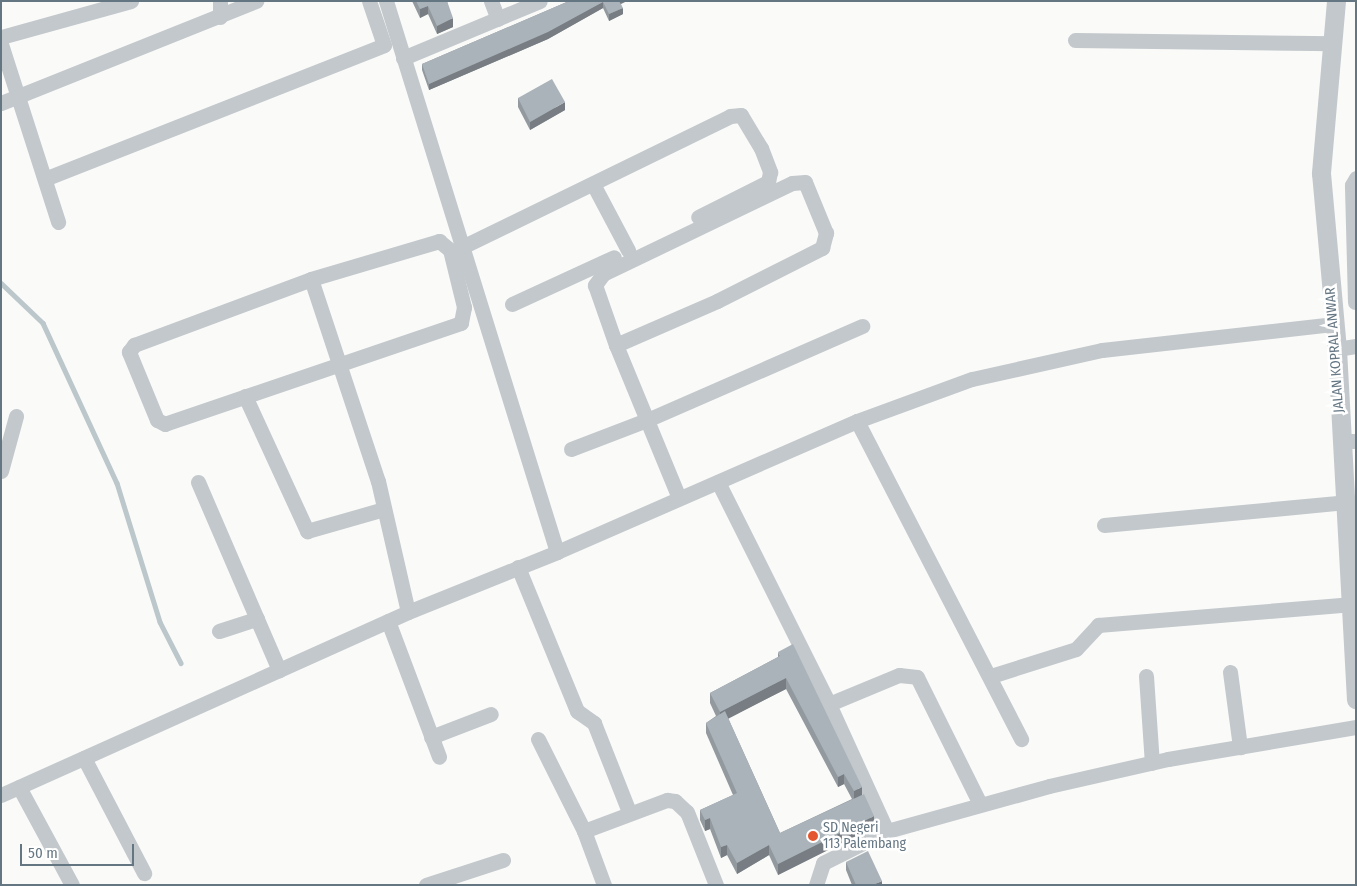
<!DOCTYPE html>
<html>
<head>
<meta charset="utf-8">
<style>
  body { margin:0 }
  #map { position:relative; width:1357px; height:886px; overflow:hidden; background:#fafaf8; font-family:"Fira Sans Condensed",sans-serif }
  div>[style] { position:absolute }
  .stream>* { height:4.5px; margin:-2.25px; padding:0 2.25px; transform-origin:2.25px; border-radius:2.25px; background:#bbc7cb }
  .minor>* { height:15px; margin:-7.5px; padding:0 7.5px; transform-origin:7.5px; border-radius:7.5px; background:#c3c8cc }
  .tertiary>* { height:19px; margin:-9.5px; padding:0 9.5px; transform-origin:9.5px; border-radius:9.5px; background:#c3c8cc }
  .wall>* { inset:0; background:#929a9f }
  .shaded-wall>* { inset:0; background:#777d82 }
  .building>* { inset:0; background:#aab3b9 }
  .dots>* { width:14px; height:14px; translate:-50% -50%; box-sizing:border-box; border:2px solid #fff; border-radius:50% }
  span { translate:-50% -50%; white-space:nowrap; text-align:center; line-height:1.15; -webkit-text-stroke:5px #fff; paint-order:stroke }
  .street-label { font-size:14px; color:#657683 }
  .poi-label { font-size:14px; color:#657683 }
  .left { translate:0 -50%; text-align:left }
  .frame { position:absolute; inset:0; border:2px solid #657683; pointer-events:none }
  .scale { position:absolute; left:20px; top:844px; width:114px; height:22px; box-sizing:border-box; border:2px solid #657683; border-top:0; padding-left:6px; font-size:15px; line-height:18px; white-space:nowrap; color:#657683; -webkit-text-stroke:4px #fff; paint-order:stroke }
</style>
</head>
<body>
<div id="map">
  <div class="stream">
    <i style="left:1px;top:283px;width:58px;rotate:43.6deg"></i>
    <i style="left:43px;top:323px;width:176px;rotate:65.2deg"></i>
    <i style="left:117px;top:483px;width:145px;rotate:72.8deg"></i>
    <i style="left:160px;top:622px;width:46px;rotate:62.9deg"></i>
  </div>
  <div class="minor">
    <i style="left:386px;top:1px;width:577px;rotate:72.76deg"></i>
    <i style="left:491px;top:1px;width:19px;rotate:69deg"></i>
    <i style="left:220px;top:17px;width:16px;rotate:-90deg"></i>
    <i style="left:1px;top:37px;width:135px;rotate:-15.5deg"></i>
    <i style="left:1075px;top:40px;width:258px;rotate:0.7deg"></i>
    <i style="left:1px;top:44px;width:187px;rotate:72.2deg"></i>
    <i style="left:403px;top:58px;width:148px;rotate:-22.6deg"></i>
    <i style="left:1px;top:103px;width:275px;rotate:-21.8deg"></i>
    <i style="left:47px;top:178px;width:362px;rotate:-21.5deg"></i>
    <i style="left:384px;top:45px;width:46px;rotate:-108.8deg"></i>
    <i style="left:593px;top:184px;width:75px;rotate:62.1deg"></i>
    <i style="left:439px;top:241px;width:14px;rotate:39deg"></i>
    <i style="left:450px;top:250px;width:59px;rotate:76.2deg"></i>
    <i style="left:464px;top:307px;width:16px;rotate:101deg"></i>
    <i style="left:461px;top:323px;width:313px;rotate:161.2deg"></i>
    <i style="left:165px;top:424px;width:9px;rotate:-153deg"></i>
    <i style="left:157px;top:420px;width:74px;rotate:-112.4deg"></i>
    <i style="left:129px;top:352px;width:9px;rotate:-54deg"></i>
    <i style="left:134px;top:345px;width:189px;rotate:-20.4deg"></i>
    <i style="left:311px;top:279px;width:134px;rotate:-16.5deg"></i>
    <i style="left:464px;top:246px;width:296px;rotate:-26deg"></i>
    <i style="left:730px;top:116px;width:11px;rotate:-5deg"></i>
    <i style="left:741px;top:115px;width:39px;rotate:59deg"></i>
    <i style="left:761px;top:148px;width:26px;rotate:69deg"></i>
    <i style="left:770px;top:172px;width:10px;rotate:101deg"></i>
    <i style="left:768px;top:182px;width:78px;rotate:153.4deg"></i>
    <i style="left:311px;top:279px;width:213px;rotate:71.7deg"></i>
    <i style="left:378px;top:481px;width:134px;rotate:77.1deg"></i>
    <i style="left:1355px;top:302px;width:117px;rotate:-91.5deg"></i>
    <i style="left:1352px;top:185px;width:8px;rotate:-60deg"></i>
    <i style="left:512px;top:304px;width:112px;rotate:-24.7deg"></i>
    <i style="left:616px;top:345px;width:110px;rotate:-23.5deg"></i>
    <i style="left:717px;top:301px;width:118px;rotate:-26.8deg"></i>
    <i style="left:822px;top:248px;width:16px;rotate:-75deg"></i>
    <i style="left:826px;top:233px;width:55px;rotate:-112.4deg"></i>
    <i style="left:805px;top:182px;width:13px;rotate:176deg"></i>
    <i style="left:792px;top:183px;width:210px;rotate:154.3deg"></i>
    <i style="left:603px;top:274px;width:14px;rotate:126deg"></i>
    <i style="left:595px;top:285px;width:64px;rotate:70.7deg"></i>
    <i style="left:616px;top:345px;width:165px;rotate:67.6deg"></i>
    <i style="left:1337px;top:349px;width:19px;rotate:-9deg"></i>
    <i style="left:245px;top:396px;width:149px;rotate:65.3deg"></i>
    <i style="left:307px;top:531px;width:80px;rotate:-15.9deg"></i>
    <i style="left:857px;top:421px;width:358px;rotate:62.7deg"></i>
    <i style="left:1342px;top:441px;width:14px"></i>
    <i style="left:571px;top:449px;width:81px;rotate:-20.9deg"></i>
    <i style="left:647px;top:420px;width:235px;rotate:-23.6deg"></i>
    <i style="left:1px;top:471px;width:57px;rotate:-74.7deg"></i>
    <i style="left:198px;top:482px;width:205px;rotate:66.7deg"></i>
    <i style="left:718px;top:482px;width:248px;rotate:63.4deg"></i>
    <i style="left:829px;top:704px;width:140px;rotate:65.5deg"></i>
    <i style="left:1104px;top:525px;width:243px;rotate:-5.4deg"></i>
    <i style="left:518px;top:567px;width:156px;rotate:67.7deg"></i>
    <i style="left:577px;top:711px;width:21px;rotate:35deg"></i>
    <i style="left:594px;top:723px;width:96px;rotate:68.5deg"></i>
    <i style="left:388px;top:621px;width:145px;rotate:69.4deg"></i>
    <i style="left:219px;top:631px;width:40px;rotate:-18deg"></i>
    <i style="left:1230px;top:672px;width:76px;rotate:82.4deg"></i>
    <i style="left:991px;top:676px;width:89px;rotate:-17.6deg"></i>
    <i style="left:1076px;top:649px;width:33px;rotate:-47deg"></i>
    <i style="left:1098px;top:625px;width:259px;rotate:-4.7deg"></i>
    <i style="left:1146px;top:676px;width:87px;rotate:86.1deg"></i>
    <i style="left:829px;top:704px;width:76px;rotate:-22.5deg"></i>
    <i style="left:899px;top:675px;width:18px;rotate:6deg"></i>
    <i style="left:917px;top:677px;width:142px;rotate:63.6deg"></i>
    <i style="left:431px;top:737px;width:64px;rotate:-21deg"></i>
    <i style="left:538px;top:739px;width:103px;rotate:63.4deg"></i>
    <i style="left:84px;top:758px;width:130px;rotate:62.4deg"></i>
    <i style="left:19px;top:787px;width:111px;rotate:61.6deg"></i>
    <i style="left:1px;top:795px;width:446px;rotate:-24.2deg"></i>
    <i style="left:408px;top:612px;width:161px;rotate:-21.9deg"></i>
    <i style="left:557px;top:552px;width:327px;rotate:-23.6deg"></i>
    <i style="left:857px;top:421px;width:122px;rotate:-20.1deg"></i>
    <i style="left:972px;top:379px;width:133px;rotate:-12.6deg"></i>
    <i style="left:1102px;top:350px;width:232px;rotate:-6.4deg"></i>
    <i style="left:426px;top:885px;width:81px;rotate:-18deg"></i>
    <i style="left:604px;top:885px;width:58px;rotate:-110.3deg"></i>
    <i style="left:584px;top:831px;width:89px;rotate:-20.5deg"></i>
    <i style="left:667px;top:800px;width:8px;rotate:7deg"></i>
    <i style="left:675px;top:801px;width:16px;rotate:43deg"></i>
    <i style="left:687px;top:812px;width:79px;rotate:68.3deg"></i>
    <i style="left:816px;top:885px;width:23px;rotate:-72deg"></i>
    <i style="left:823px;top:863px;width:72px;rotate:-26.6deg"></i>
    <i style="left:887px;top:831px;width:168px;rotate:-15.5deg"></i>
    <i style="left:1049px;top:786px;width:122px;rotate:-12.8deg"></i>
    <i style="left:1168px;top:759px;width:191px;rotate:-9.7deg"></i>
  </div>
  <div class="tertiary">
    <i style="left:1336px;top:1px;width:173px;rotate:95deg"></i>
    <i style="left:1321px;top:173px;width:177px;rotate:84.8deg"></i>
    <i style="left:1337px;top:349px;width:351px;rotate:86.9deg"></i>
  </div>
  <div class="wall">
    <i style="clip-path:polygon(412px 1px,447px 1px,453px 27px,437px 34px,428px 14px,420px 18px)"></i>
    <i style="clip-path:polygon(569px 1px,627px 1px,621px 4px,623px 14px,609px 21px,603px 8px,548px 39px,429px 90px,422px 70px,422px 64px)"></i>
    <i style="clip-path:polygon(518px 98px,565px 110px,530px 130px,518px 107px)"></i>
    <i style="clip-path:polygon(evenodd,778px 652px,862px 795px,874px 827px,778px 875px,769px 855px,737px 874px,727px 855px,721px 858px,710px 829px,705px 831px,700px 820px,700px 810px,733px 795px,706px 733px,706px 723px,716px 716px,710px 703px,710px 693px,778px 657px,778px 652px,786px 689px,838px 787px,844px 784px,852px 799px,780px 833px,728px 718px,786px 689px)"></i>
    <i style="clip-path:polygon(846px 862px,882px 885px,852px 885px,846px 870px)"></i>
  </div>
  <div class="shaded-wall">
    <i style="clip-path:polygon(618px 1px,627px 1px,618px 5px)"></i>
    <i style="clip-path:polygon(603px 2px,603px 8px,548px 39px,429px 90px,429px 84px)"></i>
    <i style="clip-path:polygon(428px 6px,428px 14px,420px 18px,420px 9px)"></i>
    <i style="clip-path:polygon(623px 8px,623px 14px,609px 21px,609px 14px)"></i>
    <i style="clip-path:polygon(453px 18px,453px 27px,437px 34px,437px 26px)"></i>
    <i style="clip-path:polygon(565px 102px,565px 110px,530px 130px,530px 122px)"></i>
    <i style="clip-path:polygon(786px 678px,786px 689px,720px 723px,720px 712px)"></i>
    <i style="clip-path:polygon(844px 774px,844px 784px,838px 787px,838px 777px)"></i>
    <i style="clip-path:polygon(862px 787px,862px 798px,854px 802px,854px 791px)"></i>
    <i style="clip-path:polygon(874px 816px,874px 827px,778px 875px,778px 864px)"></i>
    <i style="clip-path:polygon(710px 818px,710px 829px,705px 831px,705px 820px)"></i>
    <i style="clip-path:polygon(727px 845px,727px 855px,721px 858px,721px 847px)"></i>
    <i style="clip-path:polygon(769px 845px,769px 855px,737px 874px,737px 863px)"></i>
    <i style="clip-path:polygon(882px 881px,882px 885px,873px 885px)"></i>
  </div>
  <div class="building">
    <i style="clip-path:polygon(416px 1px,447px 1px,453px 18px,437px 26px,428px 6px,420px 9px)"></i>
    <i style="clip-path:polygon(569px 1px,619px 1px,623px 8px,609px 14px,603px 2px,548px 32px,429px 84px,422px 64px)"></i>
    <i style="clip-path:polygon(552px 79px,565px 102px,530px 122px,518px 98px)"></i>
    <i style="clip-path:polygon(793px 644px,862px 787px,854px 791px,844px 774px,838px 777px,786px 678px,720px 712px,710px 693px,780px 656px,778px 652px)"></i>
    <i style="clip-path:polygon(725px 711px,780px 833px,864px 794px,874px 816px,778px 864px,769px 845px,737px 863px,727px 845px,721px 847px,710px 818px,705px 820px,700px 810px,737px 793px,706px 723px)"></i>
    <i style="clip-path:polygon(868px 851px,882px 881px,873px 885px,856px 885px,846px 862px)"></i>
  </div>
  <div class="dots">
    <i style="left:813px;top:836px;background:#e4572e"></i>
  </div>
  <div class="street-label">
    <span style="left:1335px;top:350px;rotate:-94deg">JALAN KOPRAL ANWAR</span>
  </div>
  <div class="poi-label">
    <span class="left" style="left:823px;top:836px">SD Negeri<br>113 Palembang</span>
  </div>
  <div class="frame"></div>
  <div class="scale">50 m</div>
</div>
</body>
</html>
